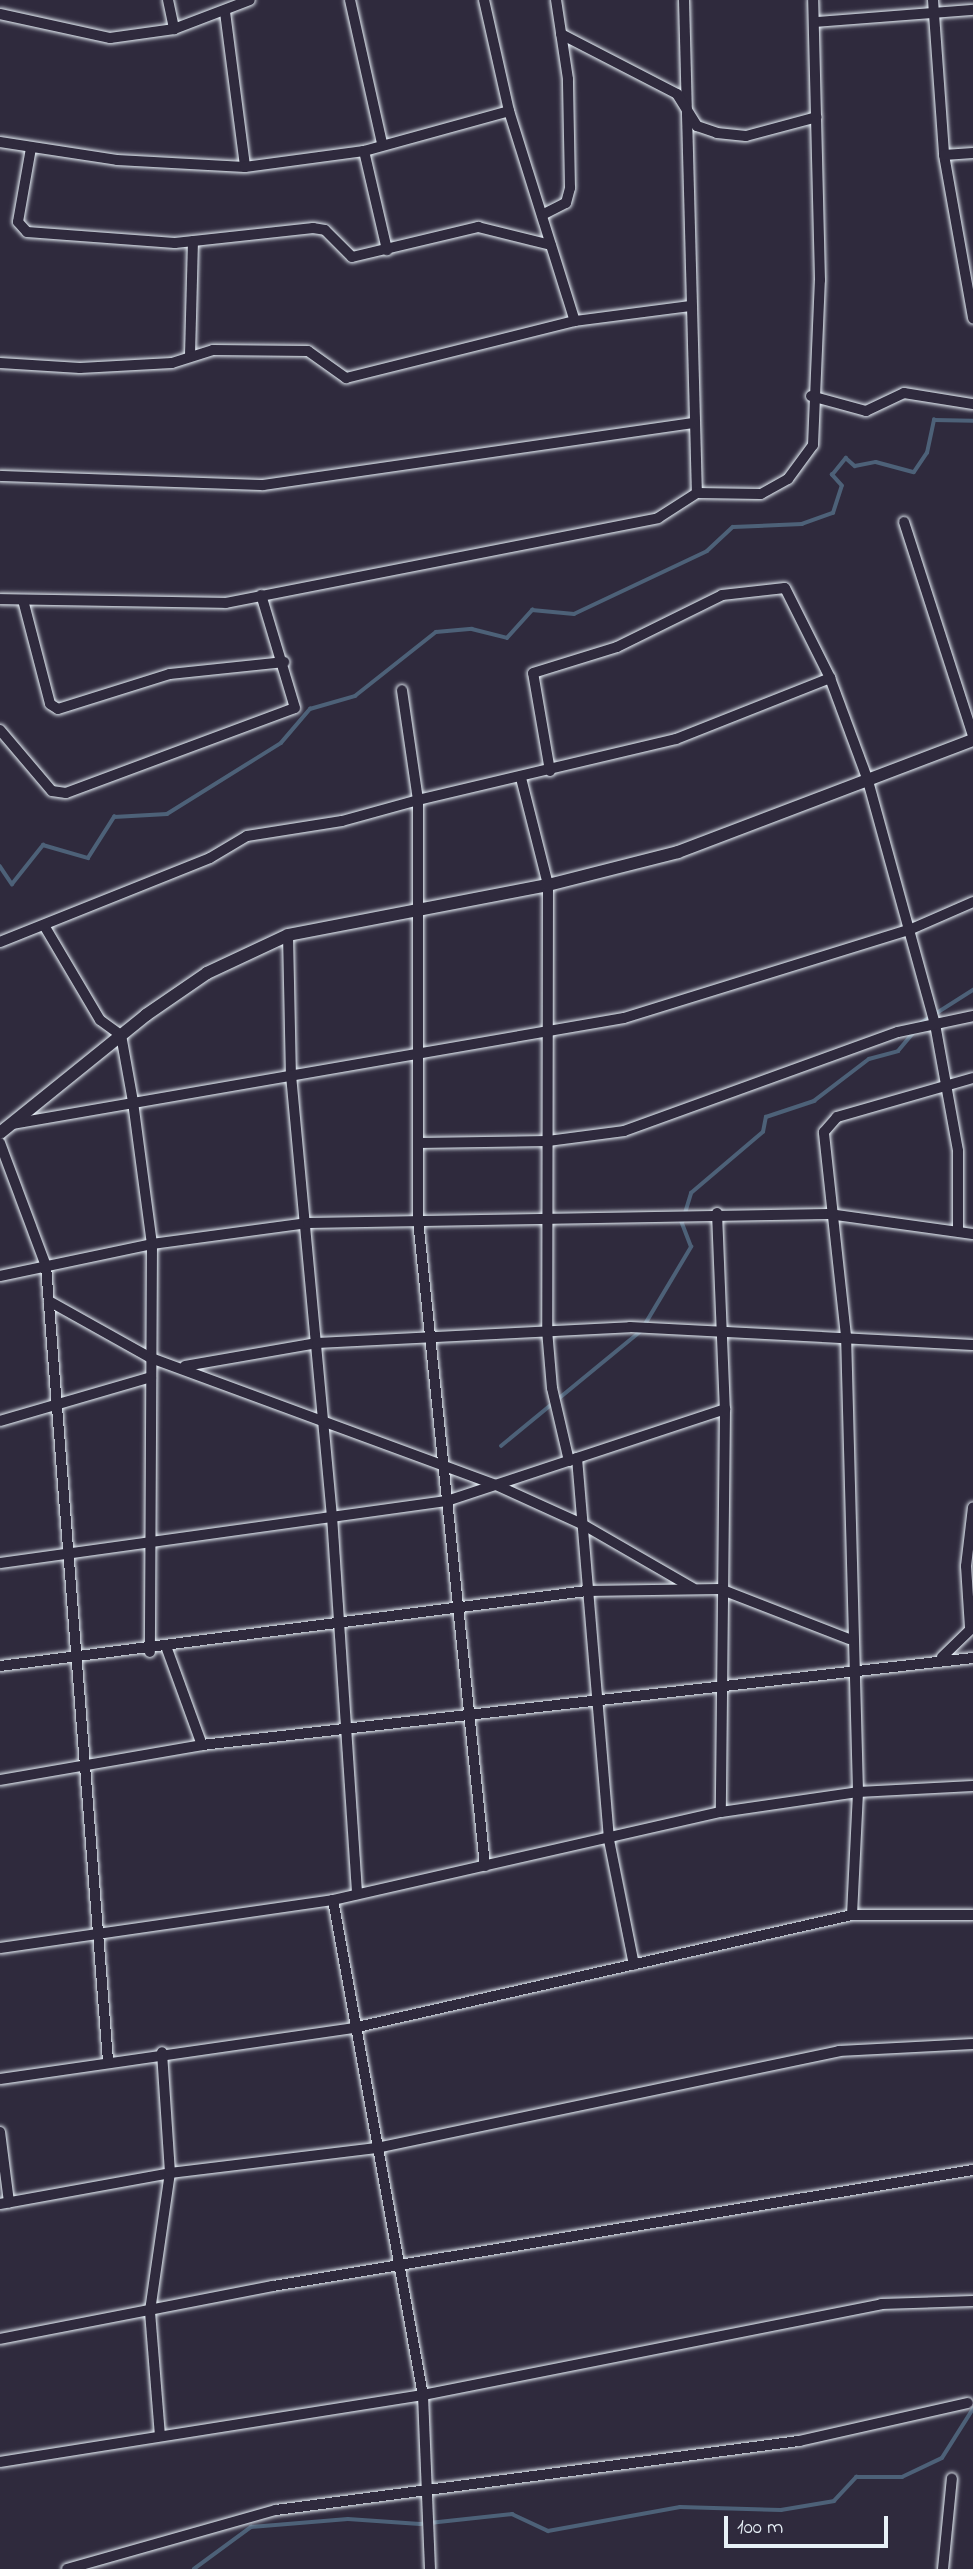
<!DOCTYPE html>
<html>
<head>
<meta charset="utf-8">
<style>
  body { margin:0 }
  #map { position:relative; width:973px; height:2569px; overflow:hidden; background:#2f2a3d; font-family:"Indie Flower",sans-serif }
  div>[style] { position:absolute }
  .stream>* { height:3.5px; margin:-1.75px; padding:0 1.75px; transform-origin:1.75px; border-radius:1.75px; background:#4d6178 }
  .roads { filter:drop-shadow(0 0 2px #e8f1f8) drop-shadow(0 0 2px #e8f1f8) }
  .minor>* { height:10px; margin:-5px; padding:0 5px; transform-origin:5px; border-radius:5px; background:#2f2a3d }
  .tertiary>* { height:12px; margin:-6px; padding:0 6px; transform-origin:6px; border-radius:6px; background:#2f2a3d }
  span { translate:-50% -50%; white-space:nowrap; text-align:center; line-height:1.15; -webkit-text-stroke:5px #2f2a3d; paint-order:stroke }
  .scale { position:absolute; left:724px; top:2516px; width:164px; height:32px; box-sizing:border-box; border:4px solid #e8f1f8; border-top:0; padding-left:9px; font-size:21px; line-height:24px; white-space:nowrap; color:#e8f1f8; -webkit-text-stroke:5px #2f2a3d; paint-order:stroke }
</style>
</head>
<body>
<div id="map">
  <div class="stream">
    <i style="left:0;top:866px;width:22px;rotate:56deg"></i>
    <i style="left:12px;top:884px;width:50px;rotate:-51.5deg"></i>
    <i style="left:43px;top:845px;width:47px;rotate:16.1deg"></i>
    <i style="left:88px;top:858px;width:49px;rotate:-57.6deg"></i>
    <i style="left:114px;top:817px;width:53px;rotate:-3.2deg"></i>
    <i style="left:167px;top:814px;width:134px;rotate:-31.9deg"></i>
    <i style="left:281px;top:743px;width:45px;rotate:-49.5deg"></i>
    <i style="left:310px;top:709px;width:47px;rotate:-16.1deg"></i>
    <i style="left:355px;top:696px;width:103px;rotate:-38.3deg"></i>
    <i style="left:436px;top:632px;width:36px;rotate:-5deg"></i>
    <i style="left:472px;top:629px;width:36px;rotate:14deg"></i>
    <i style="left:507px;top:638px;width:38px;rotate:-48deg"></i>
    <i style="left:532px;top:610px;width:42px;rotate:5.4deg"></i>
    <i style="left:574px;top:614px;width:147px;rotate:-25.3deg"></i>
    <i style="left:707px;top:551px;width:35px;rotate:-43deg"></i>
    <i style="left:733px;top:527px;width:69px;rotate:-2.5deg"></i>
    <i style="left:802px;top:524px;width:33px;rotate:-20deg"></i>
    <i style="left:833px;top:513px;width:28px;rotate:-72deg"></i>
    <i style="left:842px;top:486px;width:15px;rotate:-132deg"></i>
    <i style="left:832px;top:475px;width:22px;rotate:-51deg"></i>
    <i style="left:846px;top:458px;width:12px;rotate:42deg"></i>
    <i style="left:855px;top:466px;width:21px;rotate:-11deg"></i>
    <i style="left:876px;top:462px;width:39px;rotate:15deg"></i>
    <i style="left:914px;top:472px;width:23px;rotate:-56deg"></i>
    <i style="left:927px;top:453px;width:34px;rotate:-78deg"></i>
    <i style="left:934px;top:420px;width:39px;rotate:1deg"></i>
    <i style="left:921px;top:1023px;width:62px;rotate:-32.4deg"></i>
    <i style="left:501px;top:1446px;width:181px;rotate:-39.4deg"></i>
    <i style="left:641px;top:1331px;width:98px;rotate:-59.2deg"></i>
    <i style="left:691px;top:1247px;width:26px;rotate:-111deg"></i>
    <i style="left:682px;top:1223px;width:31px;rotate:-73deg"></i>
    <i style="left:691px;top:1193px;width:94px;rotate:-40.3deg"></i>
    <i style="left:763px;top:1132px;width:15px;rotate:-79deg"></i>
    <i style="left:766px;top:1117px;width:51px;rotate:-18.4deg"></i>
    <i style="left:814px;top:1101px;width:69px;rotate:-37.4deg"></i>
    <i style="left:869px;top:1059px;width:30px;rotate:-15deg"></i>
    <i style="left:898px;top:1051px;width:25px;rotate:-50deg"></i>
    <i style="left:194px;top:2569px;width:71px;rotate:-36.4deg"></i>
    <i style="left:251px;top:2527px;width:97px;rotate:-4.7deg"></i>
    <i style="left:348px;top:2519px;width:72px;rotate:4deg"></i>
    <i style="left:420px;top:2524px;width:93px;rotate:-6.2deg"></i>
    <i style="left:512px;top:2514px;width:40px;rotate:25deg"></i>
    <i style="left:548px;top:2531px;width:134px;rotate:-10.3deg"></i>
    <i style="left:680px;top:2507px;width:101px;rotate:1.7deg"></i>
    <i style="left:781px;top:2510px;width:54px;rotate:-9.6deg"></i>
    <i style="left:834px;top:2501px;width:33px;rotate:-47deg"></i>
    <i style="left:856px;top:2477px;width:46px"></i>
    <i style="left:902px;top:2477px;width:44px;rotate:-25.4deg"></i>
    <i style="left:942px;top:2458px;width:58px;rotate:-57.7deg"></i>
  </div>
  <div class="roads">
    <div class="minor">
      <i style="left:168px;top:0;width:30px;rotate:78deg"></i>
      <i style="left:350px;top:0;width:147px;rotate:77.4deg"></i>
      <i style="left:484px;top:0;width:114px;rotate:77.3deg"></i>
      <i style="left:509px;top:111px;width:220px;rotate:72.6deg"></i>
      <i style="left:684px;top:0;width:493px;rotate:88.5deg"></i>
      <i style="left:933px;top:0;width:155px;rotate:85.9deg"></i>
      <i style="left:944px;top:155px;width:166px;rotate:79.9deg"></i>
      <i style="left:225px;top:12px;width:156px;rotate:82.6deg"></i>
      <i style="left:0;top:14px;width:113px;rotate:12.3deg"></i>
      <i style="left:110px;top:38px;width:65px;rotate:-8deg"></i>
      <i style="left:174px;top:29px;width:81px;rotate:-20.9deg"></i>
      <i style="left:816px;top:22px;width:157px;rotate:-4.4deg"></i>
      <i style="left:561px;top:34px;width:131px;rotate:27.3deg"></i>
      <i style="left:677px;top:94px;width:38px;rotate:58deg"></i>
      <i style="left:697px;top:126px;width:21px;rotate:19deg"></i>
      <i style="left:717px;top:133px;width:29px;rotate:6deg"></i>
      <i style="left:746px;top:136px;width:73px;rotate:-15deg"></i>
      <i style="left:0;top:142px;width:118px;rotate:8.7deg"></i>
      <i style="left:117px;top:160px;width:128px;rotate:3.1deg"></i>
      <i style="left:245px;top:167px;width:120px;rotate:-7.7deg"></i>
      <i style="left:364px;top:151px;width:150px;rotate:-15.4deg"></i>
      <i style="left:31px;top:148px;width:75px;rotate:100deg"></i>
      <i style="left:18px;top:222px;width:13px;rotate:48deg"></i>
      <i style="left:27px;top:232px;width:148px;rotate:4.3deg"></i>
      <i style="left:175px;top:243px;width:139px;rotate:-6.2deg"></i>
      <i style="left:313px;top:228px;width:12px;rotate:9deg"></i>
      <i style="left:325px;top:230px;width:38px;rotate:45deg"></i>
      <i style="left:352px;top:257px;width:130px;rotate:-13.4deg"></i>
      <i style="left:478px;top:227px;width:75px;rotate:13.9deg"></i>
      <i style="left:364px;top:151px;width:102px;rotate:76.9deg"></i>
      <i style="left:944px;top:155px;width:29px;rotate:-4deg"></i>
      <i style="left:542px;top:215px;width:27px;rotate:-27deg"></i>
      <i style="left:566px;top:203px;width:16px;rotate:-75deg"></i>
      <i style="left:570px;top:188px;width:109px;rotate:-91.1deg"></i>
      <i style="left:568px;top:79px;width:80px;rotate:-98.6deg"></i>
      <i style="left:190px;top:355px;width:114px;rotate:-88.5deg"></i>
      <i style="left:0;top:363px;width:80px;rotate:3.6deg"></i>
      <i style="left:80px;top:368px;width:92px;rotate:-3.1deg"></i>
      <i style="left:172px;top:363px;width:43px;rotate:-17.6deg"></i>
      <i style="left:213px;top:350px;width:95px;rotate:0.6deg"></i>
      <i style="left:308px;top:351px;width:47px;rotate:35.4deg"></i>
      <i style="left:346px;top:378px;width:236px;rotate:-14deg"></i>
      <i style="left:575px;top:321px;width:117px;rotate:-7.4deg"></i>
      <i style="left:811px;top:396px;width:57px;rotate:15.3deg"></i>
      <i style="left:866px;top:411px;width:42px;rotate:-25.3deg"></i>
      <i style="left:904px;top:393px;width:70px;rotate:9.1deg"></i>
      <i style="left:0;top:476px;width:263px;rotate:2deg"></i>
      <i style="left:263px;top:485px;width:433px;rotate:-8.2deg"></i>
      <i style="left:904px;top:522px;width:225px;rotate:72.1deg"></i>
      <i style="left:0;top:599px;width:226px;rotate:1deg"></i>
      <i style="left:226px;top:603px;width:440px;rotate:-11.1deg"></i>
      <i style="left:658px;top:518px;width:46px;rotate:-32.7deg"></i>
      <i style="left:697px;top:493px;width:64px;rotate:0.9deg"></i>
      <i style="left:761px;top:494px;width:31px;rotate:-29deg"></i>
      <i style="left:788px;top:479px;width:42px;rotate:-53.7deg"></i>
      <i style="left:813px;top:445px;width:165px;rotate:-87.6deg"></i>
      <i style="left:820px;top:280px;width:280px;rotate:-91.4deg"></i>
      <i style="left:23px;top:600px;width:107px;rotate:75.4deg"></i>
      <i style="left:50px;top:704px;width:9px;rotate:32deg"></i>
      <i style="left:58px;top:709px;width:117px;rotate:-17.4deg"></i>
      <i style="left:170px;top:674px;width:115px;rotate:-6deg"></i>
      <i style="left:0;top:730px;width:80px;rotate:49.6deg"></i>
      <i style="left:52px;top:791px;width:14px;rotate:8deg"></i>
      <i style="left:66px;top:793px;width:244px;rotate:-20.4deg"></i>
      <i style="left:295px;top:708px;width:118px;rotate:-106.7deg"></i>
      <i style="left:550px;top:771px;width:99px;rotate:-99.8deg"></i>
      <i style="left:533px;top:673px;width:88px;rotate:-17.2deg"></i>
      <i style="left:617px;top:647px;width:117px;rotate:-26.3deg"></i>
      <i style="left:722px;top:595px;width:63px;rotate:-6.3deg"></i>
      <i style="left:785px;top:588px;width:101px;rotate:63.4deg"></i>
      <i style="left:830px;top:678px;width:110px;rotate:69.7deg"></i>
      <i style="left:868px;top:781px;width:252px;rotate:74.6deg"></i>
      <i style="left:935px;top:1024px;width:129px;rotate:79.7deg"></i>
      <i style="left:958px;top:1151px;width:80px;rotate:90deg"></i>
      <i style="left:521px;top:778px;width:110px;rotate:75.8deg"></i>
      <i style="left:548px;top:885px;width:445px;rotate:90.1deg"></i>
      <i style="left:547px;top:1330px;width:58px;rotate:85.1deg"></i>
      <i style="left:552px;top:1388px;width:75px;rotate:76.9deg"></i>
      <i style="left:45px;top:927px;width:108px;rotate:59.4deg"></i>
      <i style="left:100px;top:1020px;width:26px;rotate:36deg"></i>
      <i style="left:121px;top:1035px;width:68px;rotate:79.8deg"></i>
      <i style="left:133px;top:1102px;width:143px;rotate:82.4deg"></i>
      <i style="left:152px;top:1244px;width:408px;rotate:90.3deg"></i>
      <i style="left:288px;top:935px;width:140px;rotate:88.8deg"></i>
      <i style="left:291px;top:1075px;width:443px;rotate:84.7deg"></i>
      <i style="left:332px;top:1516px;width:379px;rotate:86.2deg"></i>
      <i style="left:0;top:942px;width:226px;rotate:-21.8deg"></i>
      <i style="left:210px;top:858px;width:43px;rotate:-30.7deg"></i>
      <i style="left:247px;top:836px;width:96px;rotate:-9deg"></i>
      <i style="left:342px;top:821px;width:79px;rotate:-15.4deg"></i>
      <i style="left:418px;top:800px;width:111px;rotate:-98.3deg"></i>
      <i style="left:12px;top:1124px;width:621px;rotate:-9.83deg"></i>
      <i style="left:624px;top:1018px;width:298px;rotate:-17.2deg"></i>
      <i style="left:909px;top:930px;width:70px;rotate:-23.6deg"></i>
      <i style="left:0;top:1143px;width:131px;rotate:69.5deg"></i>
      <i style="left:46px;top:1266px;width:797px;rotate:85.54deg"></i>
      <i style="left:418px;top:1143px;width:130px;rotate:-0.9deg"></i>
      <i style="left:548px;top:1141px;width:77px;rotate:-7.5deg"></i>
      <i style="left:624px;top:1131px;width:291px;rotate:-19.9deg"></i>
      <i style="left:898px;top:1032px;width:77px;rotate:-12deg"></i>
      <i style="left:717px;top:1213px;width:196px;rotate:87.7deg"></i>
      <i style="left:725px;top:1409px;width:403px;rotate:90.6deg"></i>
      <i style="left:0;top:1276px;width:155px;rotate:-11.9deg"></i>
      <i style="left:152px;top:1244px;width:157px;rotate:-7.7deg"></i>
      <i style="left:308px;top:1223px;width:521px;rotate:-0.99deg"></i>
      <i style="left:829px;top:1214px;width:145px;rotate:7.9deg"></i>
      <i style="left:49px;top:1301px;width:117px;rotate:29.2deg"></i>
      <i style="left:151px;top:1358px;width:368px;rotate:20.2deg"></i>
      <i style="left:496px;top:1485px;width:94px;rotate:24.4deg"></i>
      <i style="left:582px;top:1524px;width:128px;rotate:30deg"></i>
      <i style="left:185px;top:1366px;width:134px;rotate:-9.9deg"></i>
      <i style="left:317px;top:1343px;width:313px;rotate:-2.9deg"></i>
      <i style="left:630px;top:1327px;width:343px;rotate:3deg"></i>
      <i style="left:0;top:1421px;width:157px;rotate:-16.2deg"></i>
      <i style="left:577px;top:1458px;width:383px;rotate:85.2deg"></i>
      <i style="left:609px;top:1840px;width:127px;rotate:78.7deg"></i>
      <i style="left:0;top:1563px;width:451px;rotate:-7.9deg"></i>
      <i style="left:447px;top:1501px;width:293px;rotate:-18.3deg"></i>
      <i style="left:970px;top:1628px;width:62px;rotate:-93.7deg"></i>
      <i style="left:966px;top:1566px;width:59px;rotate:-83.2deg"></i>
      <i style="left:167px;top:1649px;width:102px;rotate:70deg"></i>
      <i style="left:942px;top:1657px;width:43px;rotate:-44.1deg"></i>
      <i style="left:0;top:1666px;width:591px;rotate:-7.29deg"></i>
      <i style="left:586px;top:1591px;width:134px;rotate:-0.9deg"></i>
      <i style="left:720px;top:1589px;width:138px;rotate:21.2deg"></i>
      <i style="left:0;top:1780px;width:205px;rotate:-9.8deg"></i>
      <i style="left:202px;top:1745px;width:776px;rotate:-6.44deg"></i>
      <i style="left:485px;top:1866px;width:649px;rotate:-95.92deg"></i>
      <i style="left:418px;top:1220px;width:420px;rotate:-90deg"></i>
      <i style="left:418px;top:800px;width:265px;rotate:-13.3deg"></i>
      <i style="left:676px;top:739px;width:166px;rotate:-21.6deg"></i>
      <i style="left:333px;top:1900px;width:503px;rotate:79.7deg"></i>
      <i style="left:423px;top:2395px;width:174px;rotate:87.7deg"></i>
      <i style="left:852px;top:1915px;width:123px;rotate:-87.2deg"></i>
      <i style="left:858px;top:1792px;width:456px;rotate:-91.5deg"></i>
      <i style="left:846px;top:1336px;width:205px;rotate:-96.2deg"></i>
      <i style="left:824px;top:1132px;width:20px;rotate:-49deg"></i>
      <i style="left:837px;top:1117px;width:141px;rotate:-16deg"></i>
      <i style="left:0;top:1948px;width:336px;rotate:-8.2deg"></i>
      <i style="left:333px;top:1900px;width:398px;rotate:-12.8deg"></i>
      <i style="left:721px;top:1812px;width:138px;rotate:-8.3deg"></i>
      <i style="left:858px;top:1792px;width:115px;rotate:-3deg"></i>
      <i style="left:0;top:2079px;width:357px;rotate:-8.2deg"></i>
      <i style="left:353px;top:2028px;width:512px;rotate:-12.76deg"></i>
      <i style="left:852px;top:1915px;width:121px"></i>
      <i style="left:0;top:2132px;width:71px;rotate:82.7deg"></i>
      <i style="left:0;top:2204px;width:173px;rotate:-10.3deg"></i>
      <i style="left:170px;top:2173px;width:208px;rotate:-6.9deg"></i>
      <i style="left:376px;top:2148px;width:473px;rotate:-11.8deg"></i>
      <i style="left:839px;top:2051px;width:134px;rotate:-3deg"></i>
      <i style="left:0;top:2339px;width:278px;rotate:-11deg"></i>
      <i style="left:273px;top:2286px;width:710px;rotate:-9.41deg"></i>
      <i style="left:160px;top:2436px;width:125px;rotate:-94.6deg"></i>
      <i style="left:150px;top:2311px;width:139px;rotate:-81.8deg"></i>
      <i style="left:170px;top:2173px;width:121px;rotate:-93.8deg"></i>
      <i style="left:0;top:2462px;width:428px;rotate:-9deg"></i>
      <i style="left:423px;top:2395px;width:467px;rotate:-11.2deg"></i>
      <i style="left:881px;top:2304px;width:92px;rotate:-1.9deg"></i>
      <i style="left:67px;top:2569px;width:217px;rotate:-15.8deg"></i>
      <i style="left:276px;top:2510px;width:528px;rotate:-7.52deg"></i>
      <i style="left:799px;top:2441px;width:173px;rotate:-12.7deg"></i>
      <i style="left:943px;top:2569px;width:91px;rotate:-84.4deg"></i>
    </div>
    <div class="tertiary">
      <i style="left:0;top:1133px;width:188px;rotate:-38.9deg"></i>
      <i style="left:146px;top:1015px;width:74px;rotate:-34.5deg"></i>
      <i style="left:207px;top:973px;width:89px;rotate:-25.1deg"></i>
      <i style="left:288px;top:935px;width:265px;rotate:-10.9deg"></i>
      <i style="left:548px;top:885px;width:134px;rotate:-14.2deg"></i>
      <i style="left:678px;top:852px;width:316px;rotate:-20.8deg"></i>
    </div>
  </div>
  <div class="scale">100 m</div>
</div>
</body>
</html>
